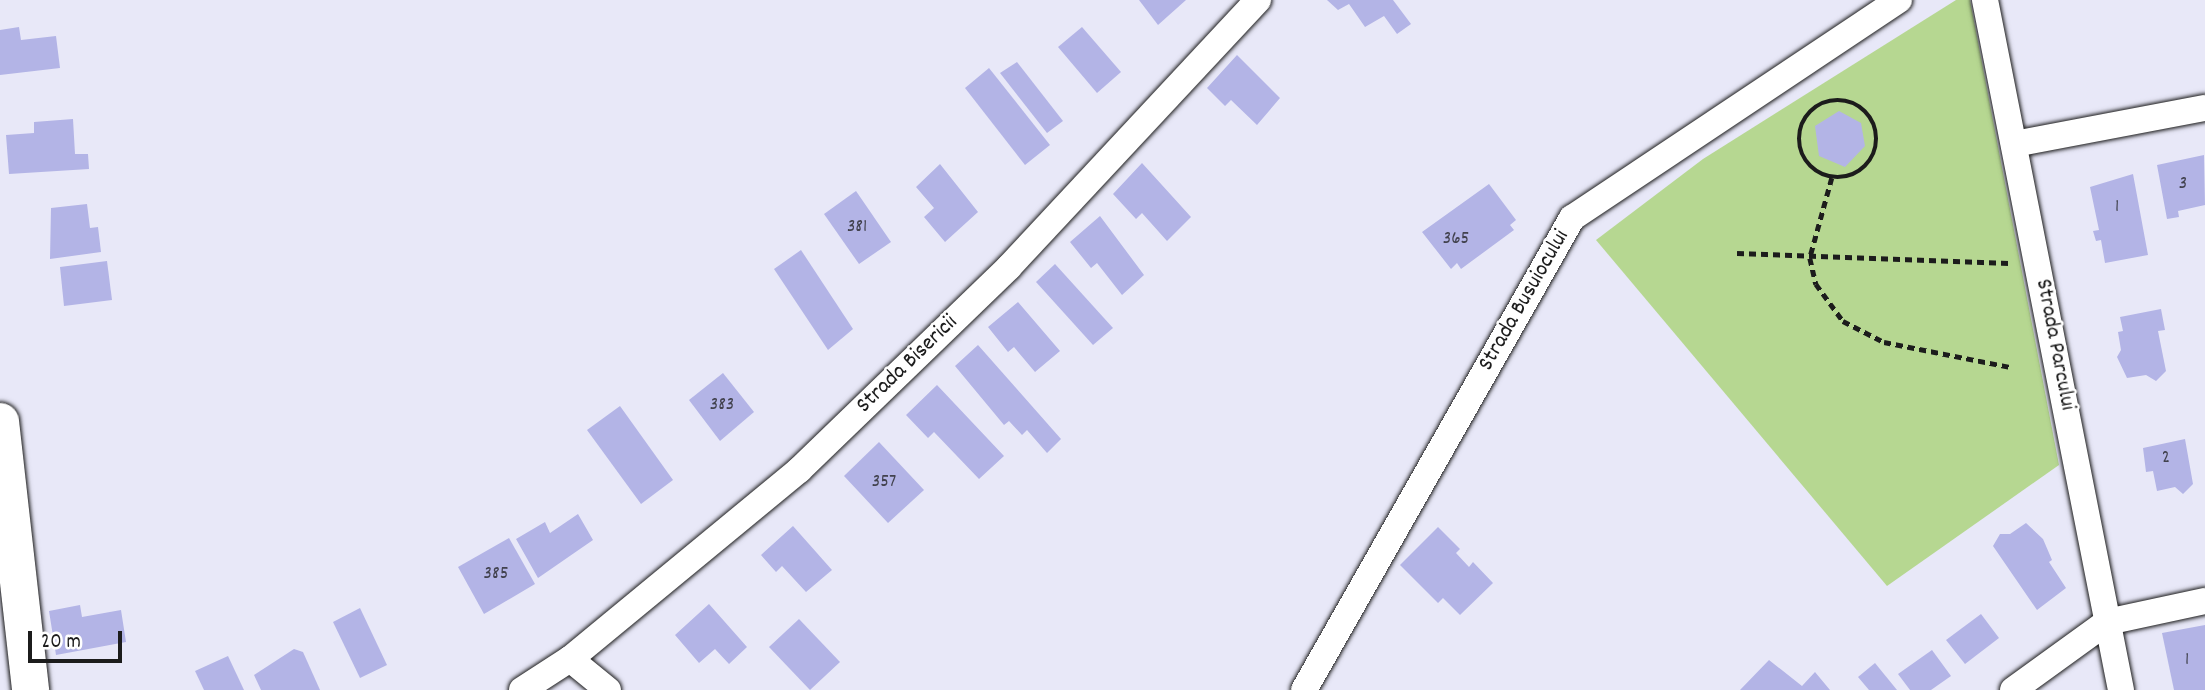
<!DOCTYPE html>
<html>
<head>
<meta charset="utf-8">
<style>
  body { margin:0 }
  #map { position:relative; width:2205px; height:690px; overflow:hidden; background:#e8e8f8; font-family:Dekko,sans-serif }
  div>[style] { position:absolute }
  .green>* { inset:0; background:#b6d791 }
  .building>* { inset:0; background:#b3b4e6 }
  .path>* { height:4.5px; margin-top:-2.25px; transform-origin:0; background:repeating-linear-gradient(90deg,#1c1c1c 0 7px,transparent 0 12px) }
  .path>.ring { margin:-2.25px; padding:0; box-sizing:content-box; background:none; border:4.5px solid #1c1c1c; border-radius:50% }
  .roads { filter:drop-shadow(0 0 2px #1c1c1c) drop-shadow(0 0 2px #1c1c1c) }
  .street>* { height:26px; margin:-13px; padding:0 13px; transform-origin:13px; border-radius:13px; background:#fff }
  .secondary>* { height:37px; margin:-18.5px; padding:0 18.5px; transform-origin:18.5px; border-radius:18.5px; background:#fff }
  span { translate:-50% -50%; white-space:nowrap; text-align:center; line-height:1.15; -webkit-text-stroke:5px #fff; paint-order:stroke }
  .number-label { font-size:19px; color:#42424e }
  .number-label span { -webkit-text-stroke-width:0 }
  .street-label { font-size:23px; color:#1c1c1c }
  .scale { position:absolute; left:28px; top:631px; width:94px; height:32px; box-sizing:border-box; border:4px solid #1c1c1c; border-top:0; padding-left:9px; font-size:21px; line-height:24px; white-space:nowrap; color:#1c1c1c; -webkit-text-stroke:5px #fff; paint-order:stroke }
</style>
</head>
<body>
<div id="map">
  <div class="green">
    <i style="clip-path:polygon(1956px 0,1970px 0,2059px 465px,1887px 586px,1596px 240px,1703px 159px)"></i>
  </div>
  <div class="building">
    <i style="clip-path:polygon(1139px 0,1186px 0,1158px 25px)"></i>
    <i style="clip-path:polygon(1327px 0,1393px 0,1411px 24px,1397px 34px,1384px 16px,1365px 27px,1349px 4px,1338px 10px)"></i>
    <i style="clip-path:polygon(19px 27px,21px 40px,56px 36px,60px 68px,0 75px,0 30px)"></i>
    <i style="clip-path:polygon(1082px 27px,1121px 72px,1097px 93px,1058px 47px)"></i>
    <i style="clip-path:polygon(1237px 55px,1280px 98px,1257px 125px,1231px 100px,1225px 106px,1207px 88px)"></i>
    <i style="clip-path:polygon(1017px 62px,1063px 121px,1047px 133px,1000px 73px)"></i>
    <i style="clip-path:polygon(989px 68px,1050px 145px,1025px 165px,965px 88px)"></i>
    <i style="clip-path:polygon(1839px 111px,1861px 123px,1865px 146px,1845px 167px,1819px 156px,1815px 126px)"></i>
    <i style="clip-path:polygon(73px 119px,75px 154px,88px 154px,89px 169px,9px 174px,6px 135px,34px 133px,34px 122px)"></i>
    <i style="clip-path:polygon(2204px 155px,2205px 205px,2178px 211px,2179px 217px,2167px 219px,2157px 165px)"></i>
    <i style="clip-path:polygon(1142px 163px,1191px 217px,1167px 241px,1142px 213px,1136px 219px,1113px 194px)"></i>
    <i style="clip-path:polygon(940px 164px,978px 212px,945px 242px,924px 217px,934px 208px,916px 187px)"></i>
    <i style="clip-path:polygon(2133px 174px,2148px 255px,2105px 263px,2101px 240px,2096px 241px,2093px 231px,2099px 230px,2090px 187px)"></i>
    <i style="clip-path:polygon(1489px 184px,1516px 220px,1510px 225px,1514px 230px,1461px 269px,1457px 263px,1451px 269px,1422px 232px)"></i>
    <i style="clip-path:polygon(856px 191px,891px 242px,859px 264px,824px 214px)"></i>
    <i style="clip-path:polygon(87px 204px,90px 228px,98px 227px,101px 252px,50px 259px,51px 208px)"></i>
    <i style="clip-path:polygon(1100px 216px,1144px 275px,1122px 295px,1097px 263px,1091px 268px,1070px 242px)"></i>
    <i style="clip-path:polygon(801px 250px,853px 329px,828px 350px,774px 269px)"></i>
    <i style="clip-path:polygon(107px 261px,112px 300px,64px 306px,60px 267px)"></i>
    <i style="clip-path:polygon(1055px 264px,1113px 328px,1093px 345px,1036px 282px)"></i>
    <i style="clip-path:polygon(1018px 302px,1060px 351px,1035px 372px,1014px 347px,1008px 352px,988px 327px)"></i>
    <i style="clip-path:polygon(2161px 309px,2165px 330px,2158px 331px,2166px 371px,2156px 381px,2146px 375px,2127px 378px,2117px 357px,2121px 350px,2118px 332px,2123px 331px,2120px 317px)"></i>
    <i style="clip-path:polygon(978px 345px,1061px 439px,1047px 453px,1027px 430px,1022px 435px,1009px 421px,1004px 425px,955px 366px)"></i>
    <i style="clip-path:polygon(723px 373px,754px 412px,720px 441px,689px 400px)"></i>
    <i style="clip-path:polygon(937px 385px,1004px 456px,979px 479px,934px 432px,928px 438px,906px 415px)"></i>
    <i style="clip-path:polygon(620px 406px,673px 480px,641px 504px,587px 430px)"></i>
    <i style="clip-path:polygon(2185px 439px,2193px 484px,2183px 494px,2175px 487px,2157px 491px,2153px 471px,2146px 472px,2143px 448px)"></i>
    <i style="clip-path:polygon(879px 442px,924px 490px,888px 523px,844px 476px)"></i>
    <i style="clip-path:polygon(578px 514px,593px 540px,538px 578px,516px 539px,545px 522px,550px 533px)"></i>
    <i style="clip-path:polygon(2026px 523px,2043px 539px,2052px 560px,2049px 562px,2066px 588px,2037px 610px,1993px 546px,2000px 534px,2010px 534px)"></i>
    <i style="clip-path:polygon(793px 526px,832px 570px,806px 592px,782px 566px,776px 572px,761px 555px)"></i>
    <i style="clip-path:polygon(1438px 527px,1460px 549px,1456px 553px,1469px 567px,1473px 562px,1493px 583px,1460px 615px,1443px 598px,1438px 603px,1400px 565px)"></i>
    <i style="clip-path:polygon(509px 538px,535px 584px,484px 614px,458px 567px)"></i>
    <i style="clip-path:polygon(709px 604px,747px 647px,729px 664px,715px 649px,699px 663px,675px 635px)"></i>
    <i style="clip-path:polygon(80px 605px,82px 617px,121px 610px,126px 642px,56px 655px,49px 611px)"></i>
    <i style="clip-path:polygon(360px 608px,387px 665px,360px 678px,333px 622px)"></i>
    <i style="clip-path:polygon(1981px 614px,1999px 638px,1965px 664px,1946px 640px)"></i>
    <i style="clip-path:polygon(799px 619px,840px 662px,810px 690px,769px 647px)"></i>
    <i style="clip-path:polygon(2205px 625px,2205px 690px,2174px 690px,2162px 633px)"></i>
    <i style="clip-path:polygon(294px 649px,303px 652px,320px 690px,261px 690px,254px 675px)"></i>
    <i style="clip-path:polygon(1932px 650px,1951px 676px,1931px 690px,1910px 690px,1898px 674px)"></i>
    <i style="clip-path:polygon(228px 656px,244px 690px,204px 690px,195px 671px)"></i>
    <i style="clip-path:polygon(1769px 660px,1802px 686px,1815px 672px,1830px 690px,1740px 690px)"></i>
    <i style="clip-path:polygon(1875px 663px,1897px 690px,1869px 690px,1858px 677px)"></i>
  </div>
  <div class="path">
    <i class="ring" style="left:1799px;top:100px;width:73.5px;height:73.5px"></i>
    <i style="left:1832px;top:178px;width:83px;rotate:105.4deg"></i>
    <i style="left:1810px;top:258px;width:27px;rotate:77deg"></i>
    <i style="left:1816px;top:284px;width:46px;rotate:53.9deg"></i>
    <i style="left:1843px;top:321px;width:46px;rotate:27.1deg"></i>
    <i style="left:1884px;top:342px;width:128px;rotate:11.2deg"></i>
    <i style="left:1737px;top:253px;width:272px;rotate:2.1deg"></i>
  </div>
  <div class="roads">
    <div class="street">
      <i style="left:1985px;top:0;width:703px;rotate:78.85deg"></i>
      <i style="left:2014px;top:144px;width:194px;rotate:-10.7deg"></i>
      <i style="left:570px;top:659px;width:49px;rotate:39.2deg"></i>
      <i style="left:522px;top:690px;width:57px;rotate:-32.9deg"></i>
      <i style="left:570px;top:659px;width:297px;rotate:-39.5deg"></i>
      <i style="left:799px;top:470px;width:292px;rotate:-44deg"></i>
      <i style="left:1009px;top:267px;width:365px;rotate:-47deg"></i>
      <i style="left:1304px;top:690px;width:543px;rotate:-60.41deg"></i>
      <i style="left:1572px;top:218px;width:393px;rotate:-33.7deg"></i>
      <i style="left:2013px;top:690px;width:116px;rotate:-35.9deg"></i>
      <i style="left:2107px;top:622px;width:100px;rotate:-12.1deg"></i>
    </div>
    <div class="secondary">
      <i style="left:0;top:421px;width:271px;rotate:83.6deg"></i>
    </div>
  </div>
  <div class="number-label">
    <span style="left:2183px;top:185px">3</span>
    <span style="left:2117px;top:208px">1</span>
    <span style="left:857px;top:228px">381</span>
    <span style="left:1456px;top:240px">365</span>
    <span style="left:722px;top:406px">383</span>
    <span style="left:2166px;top:459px">2</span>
    <span style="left:884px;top:483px">357</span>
    <span style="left:496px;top:575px">385</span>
    <span style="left:2187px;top:661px">1</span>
  </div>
  <div class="street-label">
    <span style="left:1525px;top:301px;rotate:-60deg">Strada Busuiocului</span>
    <span style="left:2054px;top:345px;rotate:79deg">Strada Parcului</span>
    <span style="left:908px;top:365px;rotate:-44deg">Strada Bisericii</span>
  </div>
  <div class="scale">20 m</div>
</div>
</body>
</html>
